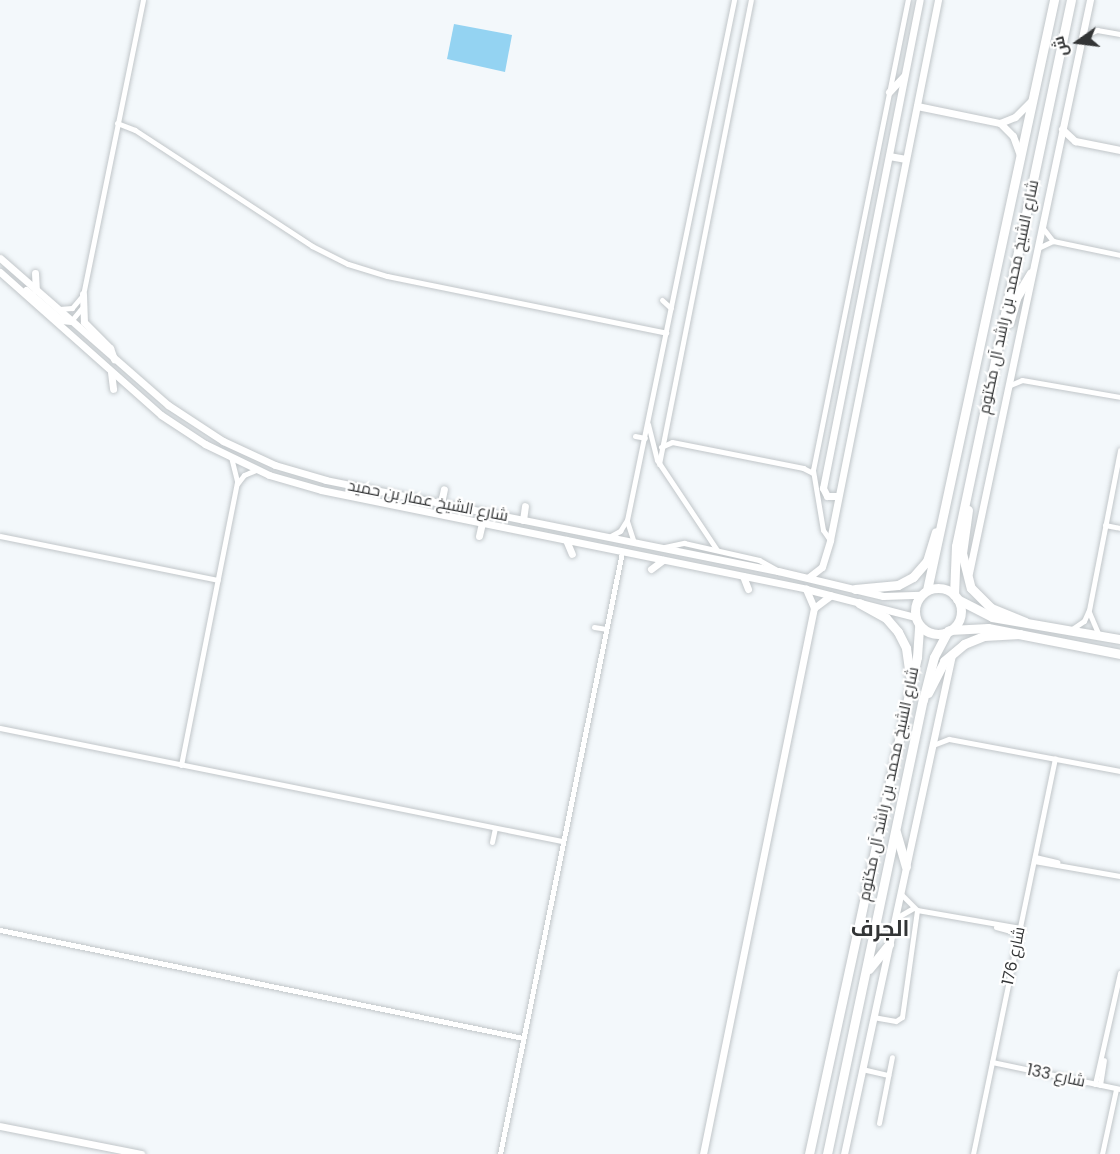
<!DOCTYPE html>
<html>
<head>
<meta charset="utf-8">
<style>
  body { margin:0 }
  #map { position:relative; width:1120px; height:1154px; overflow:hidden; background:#f3f8fb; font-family:Poppins,Cairo,sans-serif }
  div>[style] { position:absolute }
  .green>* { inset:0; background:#94d3f2 }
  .roads { filter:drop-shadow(0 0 2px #c1c6c9) drop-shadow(0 0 2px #c1c6c9) }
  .minor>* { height:5px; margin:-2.5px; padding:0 2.5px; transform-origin:2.5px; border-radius:2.5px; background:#fff }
  .tertiary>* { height:7px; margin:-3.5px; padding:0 3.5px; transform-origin:3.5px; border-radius:3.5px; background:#fff }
  .primary>* { height:9px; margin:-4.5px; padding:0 4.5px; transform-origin:4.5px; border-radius:4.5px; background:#fff }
  .trunk>* { height:9px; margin:-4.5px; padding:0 4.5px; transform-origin:4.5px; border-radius:4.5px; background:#fff }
  .trunk>.ring { margin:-4.5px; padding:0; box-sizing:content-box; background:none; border:9px solid #fff; border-radius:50% }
  span { translate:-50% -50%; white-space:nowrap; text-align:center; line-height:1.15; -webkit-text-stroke:4.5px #fff; paint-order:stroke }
  .street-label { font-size:16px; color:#333536 }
  .district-label { font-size:22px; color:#333536; font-weight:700 }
  .north { position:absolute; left:1048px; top:12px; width:60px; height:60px; -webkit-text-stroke:4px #fff; paint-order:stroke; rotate:256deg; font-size:16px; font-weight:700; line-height:24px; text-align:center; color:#333536 }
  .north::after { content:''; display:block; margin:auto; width:21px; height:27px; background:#333536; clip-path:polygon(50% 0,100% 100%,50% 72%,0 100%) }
</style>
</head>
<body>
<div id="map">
  <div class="green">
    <i style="clip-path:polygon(454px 24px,512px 35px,505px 72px,447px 59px)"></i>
  </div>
  <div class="roads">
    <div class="minor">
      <i style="left:1082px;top:37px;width:17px;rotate:-25deg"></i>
      <i style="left:1097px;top:30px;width:23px;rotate:10deg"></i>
      <i style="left:117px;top:123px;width:19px;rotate:21deg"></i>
      <i style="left:135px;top:130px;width:212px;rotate:33.2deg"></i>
      <i style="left:312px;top:246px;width:40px;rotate:26.6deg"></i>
      <i style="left:348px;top:264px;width:41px;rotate:17.1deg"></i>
      <i style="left:387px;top:276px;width:285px;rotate:11.5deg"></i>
      <i style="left:1042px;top:227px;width:18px;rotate:52deg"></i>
      <i style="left:1038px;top:248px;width:17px;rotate:-25deg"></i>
      <i style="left:1053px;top:241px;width:68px;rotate:11.8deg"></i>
      <i style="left:83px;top:295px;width:301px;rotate:-78.5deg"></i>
      <i style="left:662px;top:300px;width:12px;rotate:42deg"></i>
      <i style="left:59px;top:309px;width:13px;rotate:-4deg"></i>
      <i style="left:72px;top:308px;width:16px;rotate:-50deg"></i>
      <i style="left:71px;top:321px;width:17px;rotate:-50deg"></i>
      <i style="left:1008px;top:386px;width:15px;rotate:-23deg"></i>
      <i style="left:1022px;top:380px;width:99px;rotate:9.8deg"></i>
      <i style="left:648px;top:424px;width:37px;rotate:76deg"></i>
      <i style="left:657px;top:460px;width:108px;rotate:56.3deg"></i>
      <i style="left:635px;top:436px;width:10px;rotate:11deg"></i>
      <i style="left:661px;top:447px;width:12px;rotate:-24deg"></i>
      <i style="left:672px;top:442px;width:134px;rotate:11.2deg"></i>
      <i style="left:803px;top:468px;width:11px;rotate:27deg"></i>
      <i style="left:659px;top:464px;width:473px;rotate:-78.8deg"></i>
      <i style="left:237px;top:484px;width:11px;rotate:-52deg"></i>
      <i style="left:244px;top:475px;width:13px;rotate:-23deg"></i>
      <i style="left:627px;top:521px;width:22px;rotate:72deg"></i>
      <i style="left:1105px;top:525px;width:15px;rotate:11deg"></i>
      <i style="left:0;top:536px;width:222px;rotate:11.4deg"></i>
      <i style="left:609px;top:537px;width:13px;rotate:-29deg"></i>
      <i style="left:620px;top:531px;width:13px;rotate:-58deg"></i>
      <i style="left:627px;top:520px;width:531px;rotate:-78.37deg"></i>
      <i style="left:830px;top:540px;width:12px;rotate:-125deg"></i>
      <i style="left:823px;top:530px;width:61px;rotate:-99.5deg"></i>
      <i style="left:813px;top:470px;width:480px;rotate:-78.6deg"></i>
      <i style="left:660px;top:548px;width:25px;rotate:-12deg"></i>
      <i style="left:684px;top:543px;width:77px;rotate:12.8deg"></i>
      <i style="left:759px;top:560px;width:21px;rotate:29deg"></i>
      <i style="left:1089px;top:612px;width:25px;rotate:67deg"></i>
      <i style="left:594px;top:627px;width:12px;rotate:9deg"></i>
      <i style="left:1072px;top:629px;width:14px;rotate:-34deg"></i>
      <i style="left:1084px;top:621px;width:12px;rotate:-66deg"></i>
      <i style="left:1089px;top:610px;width:163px;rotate:-79deg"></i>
      <i style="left:0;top:728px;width:573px;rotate:11.37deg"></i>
      <i style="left:933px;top:745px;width:17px;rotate:-21deg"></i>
      <i style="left:949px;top:739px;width:174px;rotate:10.6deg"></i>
      <i style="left:181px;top:765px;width:289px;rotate:-78.8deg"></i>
      <i style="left:237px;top:481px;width:25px;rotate:-104deg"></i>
      <i style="left:492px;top:842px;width:14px;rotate:-78deg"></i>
      <i style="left:1035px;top:857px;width:23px;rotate:13deg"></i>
      <i style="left:1034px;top:861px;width:87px;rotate:9.9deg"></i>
      <i style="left:901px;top:894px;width:23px;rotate:45deg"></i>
      <i style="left:917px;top:910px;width:105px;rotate:9.9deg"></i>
      <i style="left:896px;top:918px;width:20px;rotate:-30deg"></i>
      <i style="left:996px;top:927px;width:24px;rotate:15deg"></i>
      <i style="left:0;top:930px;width:534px;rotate:11.67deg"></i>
      <i style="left:873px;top:1017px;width:23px;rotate:10deg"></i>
      <i style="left:896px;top:1021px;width:7px;rotate:-34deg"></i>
      <i style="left:902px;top:1017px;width:108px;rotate:-82deg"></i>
      <i style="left:992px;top:1062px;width:131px;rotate:11.9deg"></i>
      <i style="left:862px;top:1069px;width:27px;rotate:13deg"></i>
      <i style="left:1095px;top:1084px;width:114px;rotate:-77.3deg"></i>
      <i style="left:1100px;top:1085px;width:25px;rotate:-81deg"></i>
      <i style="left:879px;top:1123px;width:67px;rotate:-78.9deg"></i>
      <i style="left:500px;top:1154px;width:614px;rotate:-78.54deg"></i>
      <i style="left:973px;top:1154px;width:404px;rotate:-78.3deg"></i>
      <i style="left:1102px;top:1154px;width:66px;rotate:-77.8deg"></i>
    </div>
    <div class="tertiary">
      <i style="left:889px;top:92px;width:22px;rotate:-47deg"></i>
      <i style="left:917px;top:106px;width:85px;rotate:11.6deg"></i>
      <i style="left:1000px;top:123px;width:18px;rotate:45deg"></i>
      <i style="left:1013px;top:136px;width:20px;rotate:70deg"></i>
      <i style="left:1000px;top:123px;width:16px;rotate:-22deg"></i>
      <i style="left:1015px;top:117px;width:24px;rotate:-45deg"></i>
      <i style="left:1062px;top:129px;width:18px;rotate:43deg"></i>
      <i style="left:1075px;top:141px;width:46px;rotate:11.3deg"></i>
      <i style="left:889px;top:156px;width:17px;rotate:10deg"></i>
      <i style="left:0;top:258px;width:223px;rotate:41.2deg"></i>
      <i style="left:168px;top:405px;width:66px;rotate:33.2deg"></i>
      <i style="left:223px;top:441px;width:57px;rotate:24.8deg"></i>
      <i style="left:275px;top:465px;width:53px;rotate:16.4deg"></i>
      <i style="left:326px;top:480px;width:461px;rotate:11.4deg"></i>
      <i style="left:778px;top:571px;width:108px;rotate:13.4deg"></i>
      <i style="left:883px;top:596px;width:38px;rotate:-2deg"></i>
      <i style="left:0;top:272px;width:215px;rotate:41.6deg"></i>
      <i style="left:161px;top:415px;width:53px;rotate:33.4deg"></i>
      <i style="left:205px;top:444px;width:71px;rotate:25.8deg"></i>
      <i style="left:269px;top:475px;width:54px;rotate:16.1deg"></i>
      <i style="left:321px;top:490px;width:495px;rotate:11.5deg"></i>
      <i style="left:806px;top:589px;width:113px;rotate:14.4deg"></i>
      <i style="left:35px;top:273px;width:17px;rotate:87deg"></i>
      <i style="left:26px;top:290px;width:46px;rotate:40.6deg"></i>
      <i style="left:61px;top:320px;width:10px;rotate:6deg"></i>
      <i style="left:83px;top:294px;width:28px;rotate:88deg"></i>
      <i style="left:84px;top:322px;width:37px;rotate:45deg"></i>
      <i style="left:110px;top:348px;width:12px;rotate:70deg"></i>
      <i style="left:111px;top:372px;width:17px;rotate:83deg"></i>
      <i style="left:836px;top:496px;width:9px;rotate:180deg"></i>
      <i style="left:827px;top:496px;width:9px;rotate:-117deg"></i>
      <i style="left:823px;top:488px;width:498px;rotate:-78.8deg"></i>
      <i style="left:441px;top:503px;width:14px;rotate:-78deg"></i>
      <i style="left:523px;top:520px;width:14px;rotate:-82deg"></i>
      <i style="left:479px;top:536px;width:13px;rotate:-77deg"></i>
      <i style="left:566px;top:540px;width:15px;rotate:67deg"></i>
      <i style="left:651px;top:569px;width:15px;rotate:-37deg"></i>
      <i style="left:969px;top:573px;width:586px;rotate:-78.08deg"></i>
      <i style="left:743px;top:576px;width:14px;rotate:69deg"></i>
      <i style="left:809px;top:577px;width:16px;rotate:-38deg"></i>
      <i style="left:822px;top:567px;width:28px;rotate:-73deg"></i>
      <i style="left:830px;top:540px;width:551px;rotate:-78.69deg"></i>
      <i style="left:814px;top:608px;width:21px;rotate:-37deg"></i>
      <i style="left:0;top:1126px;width:144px;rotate:11.2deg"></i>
      <i style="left:703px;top:1154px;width:557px;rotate:-78.51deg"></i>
      <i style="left:814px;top:608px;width:21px;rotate:-113deg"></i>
      <i style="left:844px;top:1154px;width:511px;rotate:-77.79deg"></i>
    </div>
    <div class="primary">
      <i style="left:957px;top:599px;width:39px;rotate:27deg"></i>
      <i style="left:992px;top:617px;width:130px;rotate:9.8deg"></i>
      <i style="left:950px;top:630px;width:38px;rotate:-3deg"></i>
      <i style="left:988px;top:628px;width:135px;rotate:11.1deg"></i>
    </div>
    <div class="trunk">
      <i style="left:1009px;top:323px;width:26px;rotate:-74deg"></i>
      <i style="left:1016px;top:298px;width:29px;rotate:-59deg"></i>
      <i style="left:968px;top:510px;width:43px;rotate:97.9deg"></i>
      <i style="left:962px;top:553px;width:36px;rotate:76deg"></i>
      <i style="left:971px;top:588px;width:28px;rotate:45deg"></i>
      <i style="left:991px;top:608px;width:37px;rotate:22deg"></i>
      <i class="ring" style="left:915px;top:588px;width:37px;height:37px"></i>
      <i style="left:855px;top:589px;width:43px;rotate:-5.3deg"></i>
      <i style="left:898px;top:585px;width:17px;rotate:-28deg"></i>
      <i style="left:913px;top:577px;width:21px;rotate:-49deg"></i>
      <i style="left:927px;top:561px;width:30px;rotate:-73deg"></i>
      <i style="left:927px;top:590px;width:604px;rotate:-77.85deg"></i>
      <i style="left:954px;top:595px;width:49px;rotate:-87.7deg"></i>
      <i style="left:956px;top:546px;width:558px;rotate:-78.11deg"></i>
      <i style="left:859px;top:603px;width:31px;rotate:29deg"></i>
      <i style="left:886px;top:618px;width:18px;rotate:49deg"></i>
      <i style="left:898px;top:632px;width:18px;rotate:63deg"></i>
      <i style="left:906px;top:648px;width:28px;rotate:82deg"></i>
      <i style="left:928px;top:693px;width:36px;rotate:-63deg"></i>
      <i style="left:944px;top:661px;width:26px;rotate:-40deg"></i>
      <i style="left:964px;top:644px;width:22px;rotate:-22deg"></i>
      <i style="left:984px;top:636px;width:36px;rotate:-3deg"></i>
      <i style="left:896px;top:832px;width:36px;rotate:74deg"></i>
      <i style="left:869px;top:969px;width:32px;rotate:-51deg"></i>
      <i style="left:809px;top:1154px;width:509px;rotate:-77.74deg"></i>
      <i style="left:917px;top:657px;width:32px;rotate:-86deg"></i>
      <i style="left:827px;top:1154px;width:464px;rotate:-78.1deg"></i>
      <i style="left:923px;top:700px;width:44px;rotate:-75.7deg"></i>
      <i style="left:934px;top:657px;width:30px;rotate:-62deg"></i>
    </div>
  </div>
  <div class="street-label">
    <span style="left:1009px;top:297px;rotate:-78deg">شارع الشيخ محمد بن راشد آل مكتوم</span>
    <span style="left:428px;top:501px;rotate:11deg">شارع الشيخ عمار بن حميد</span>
    <span style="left:889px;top:784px;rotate:-78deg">شارع الشيخ محمد بن راشد آل مكتوم</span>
    <span style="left:1014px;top:956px;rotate:-78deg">شارع 176</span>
    <span style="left:1056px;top:1076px;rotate:12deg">شارع 133</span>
  </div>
  <div class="district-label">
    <span style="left:880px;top:929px">الجرف</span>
  </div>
  <div class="north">ش</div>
</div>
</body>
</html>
